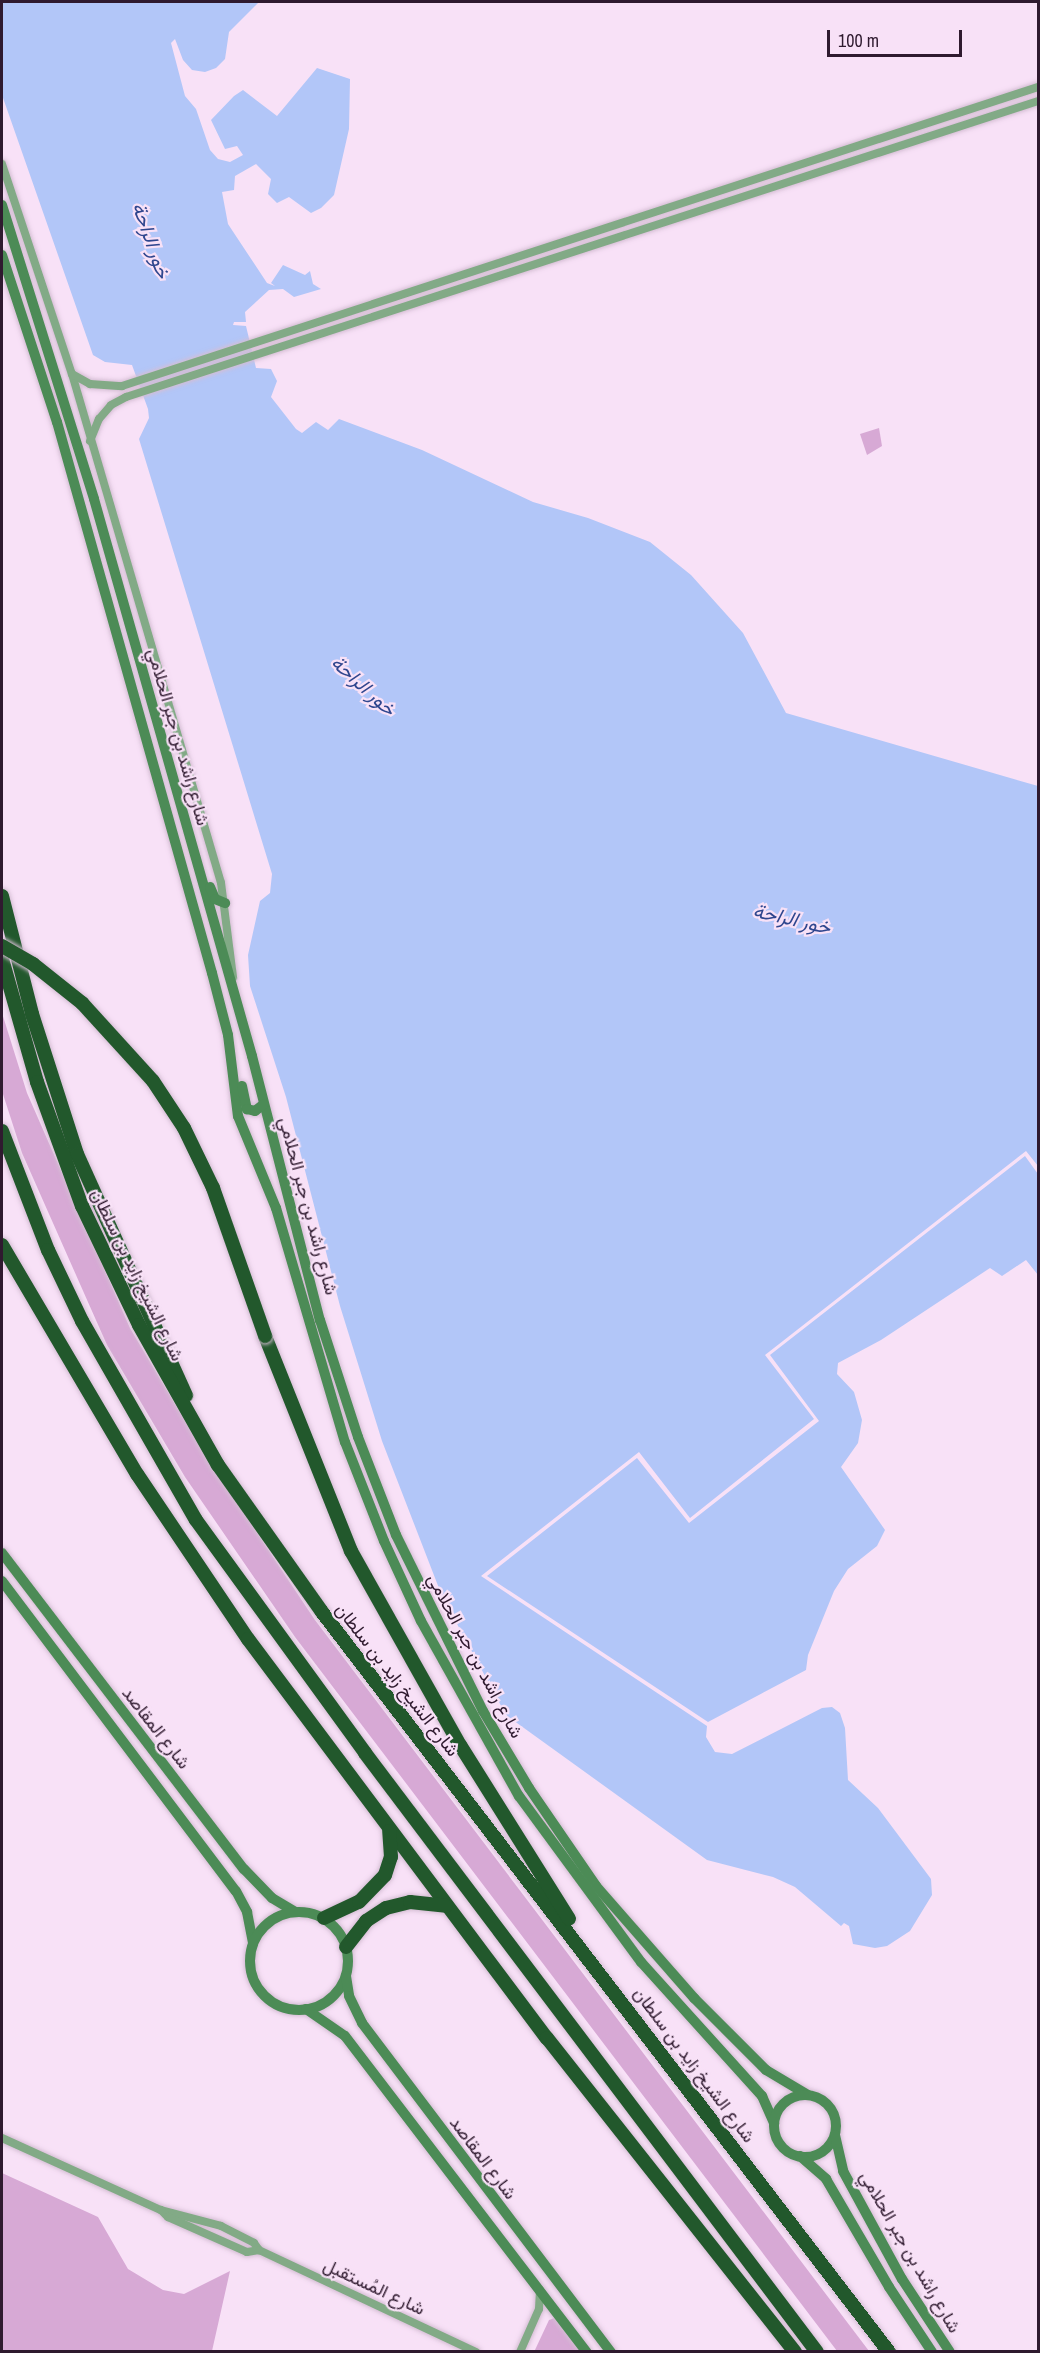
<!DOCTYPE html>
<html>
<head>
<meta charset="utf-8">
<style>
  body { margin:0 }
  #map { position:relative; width:1040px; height:2353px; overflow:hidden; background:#f8e1f7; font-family:"Archivo Narrow",Vazirmatn,sans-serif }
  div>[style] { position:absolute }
  .green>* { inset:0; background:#d7a9d5 }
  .water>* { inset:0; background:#b2c6f8 }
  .roads { filter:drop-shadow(0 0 2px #d4bdd3) drop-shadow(0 0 2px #d4bdd3) }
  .street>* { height:8px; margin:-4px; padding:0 4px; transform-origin:4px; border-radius:4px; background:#82aa86 }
  .secondary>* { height:10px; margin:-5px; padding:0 5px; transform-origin:5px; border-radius:5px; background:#4c8b56 }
  .secondary>.ring { margin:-5px; padding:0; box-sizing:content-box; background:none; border:10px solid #4c8b56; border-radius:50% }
  .highway>* { height:14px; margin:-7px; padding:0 7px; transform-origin:7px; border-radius:7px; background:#22582c }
  .bridges { filter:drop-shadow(0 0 2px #d4bdd3) drop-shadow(0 0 2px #d4bdd3) }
  .highway-bridge>* { height:14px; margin:-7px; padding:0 7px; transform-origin:7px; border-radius:7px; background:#22582c }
  span { translate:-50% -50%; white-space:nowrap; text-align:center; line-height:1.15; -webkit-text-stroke:4.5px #f8e1f7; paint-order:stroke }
  .street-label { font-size:18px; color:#2f1a2f }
  .water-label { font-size:20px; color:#2f468e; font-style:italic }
  .frame { position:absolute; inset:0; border:3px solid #2f1a2f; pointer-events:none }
  .scale { position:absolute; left:827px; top:30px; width:135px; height:27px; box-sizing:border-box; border:3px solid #2f1a2f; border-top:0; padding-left:8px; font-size:18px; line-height:21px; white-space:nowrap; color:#2f1a2f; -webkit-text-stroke:4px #f8e1f7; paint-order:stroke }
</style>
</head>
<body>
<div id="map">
  <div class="green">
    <i style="clip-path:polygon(879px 428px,882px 446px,867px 455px,860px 434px)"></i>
    <i style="clip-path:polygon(2px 1013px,27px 1093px,130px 1328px,205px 1455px,315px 1620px,869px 2351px,837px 2351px,295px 1637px,185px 1477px,107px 1345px,22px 1153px,2px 1091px)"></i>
    <i style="clip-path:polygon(2px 2173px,98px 2217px,128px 2269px,163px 2290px,184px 2294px,230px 2271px,212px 2351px,2px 2351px)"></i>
    <i style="clip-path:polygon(557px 2317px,587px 2352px,534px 2352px,549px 2320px)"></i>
  </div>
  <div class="water">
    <i style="clip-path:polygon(2px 2px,259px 2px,229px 32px,225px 59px,216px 68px,205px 72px,192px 70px,183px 60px,175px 39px,171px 43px,185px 96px,196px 109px,210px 150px,218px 159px,230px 162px,243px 155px,237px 146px,225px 149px,211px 120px,234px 96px,243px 90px,277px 116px,317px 68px,350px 79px,349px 129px,334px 195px,321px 208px,311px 213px,289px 197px,277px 203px,268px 194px,271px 179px,256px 164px,235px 176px,234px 190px,222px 192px,228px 224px,267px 283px,275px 286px,271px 283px,283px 265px,305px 275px,310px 271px,313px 284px,321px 289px,294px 297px,283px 289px,269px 290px,245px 312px,246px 322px,234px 322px,233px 325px,246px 326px,256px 368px,271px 369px,277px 381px,271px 397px,296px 429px,302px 433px,316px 422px,328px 430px,339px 419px,422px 450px,533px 502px,588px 518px,650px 542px,691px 575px,743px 633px,786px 713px,1038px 786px,1038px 1166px,1026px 1151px,765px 1355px,814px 1419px,690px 1518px,639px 1452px,481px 1576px,707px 1726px,706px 1737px,715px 1752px,732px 1754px,822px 1708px,832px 1707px,840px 1713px,845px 1728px,848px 1780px,878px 1808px,931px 1879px,932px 1895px,910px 1931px,887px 1946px,875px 1948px,853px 1944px,849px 1926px,844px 1923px,841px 1926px,795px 1887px,773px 1877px,707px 1860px,506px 1715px,442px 1596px,382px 1441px,340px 1306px,286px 1097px,250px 986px,248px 955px,260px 901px,270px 893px,272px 874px,139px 439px,149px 418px,148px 409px,132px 365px,105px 362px,93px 355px,2px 95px)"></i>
    <i style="clip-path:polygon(1025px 1156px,1038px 1174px,1038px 1275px,1026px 1260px,1002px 1276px,990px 1268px,881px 1340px,838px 1363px,837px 1374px,854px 1392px,862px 1420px,858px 1443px,841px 1467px,885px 1530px,877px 1546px,848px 1569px,834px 1591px,808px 1655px,806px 1670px,708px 1722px,487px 1576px,637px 1458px,689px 1523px,819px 1421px,770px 1355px)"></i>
  </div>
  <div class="roads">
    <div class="street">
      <i style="left:2px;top:164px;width:221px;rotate:71.6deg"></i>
      <i style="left:72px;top:374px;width:530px;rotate:73.68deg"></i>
      <i style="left:221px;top:883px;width:95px;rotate:82.7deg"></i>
      <i style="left:72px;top:374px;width:21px;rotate:29deg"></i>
      <i style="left:90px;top:384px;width:32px;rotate:4deg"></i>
      <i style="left:122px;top:386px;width:964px;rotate:-18.08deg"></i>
      <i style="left:90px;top:441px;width:24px;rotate:-68deg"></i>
      <i style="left:99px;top:419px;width:18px;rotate:-49deg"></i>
      <i style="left:111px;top:405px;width:17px;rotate:-28deg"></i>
      <i style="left:126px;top:397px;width:959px;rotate:-17.98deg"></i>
      <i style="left:2px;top:2138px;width:175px;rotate:24.4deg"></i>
      <i style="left:161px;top:2210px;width:62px;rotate:14.9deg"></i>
      <i style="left:221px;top:2226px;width:37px;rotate:27deg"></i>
      <i style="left:254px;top:2243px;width:9px;rotate:54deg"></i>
      <i style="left:259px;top:2250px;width:240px;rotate:25.2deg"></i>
      <i style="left:161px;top:2210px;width:10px;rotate:45deg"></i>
      <i style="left:168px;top:2217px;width:86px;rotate:23.9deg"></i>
      <i style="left:247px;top:2252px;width:12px;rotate:-9deg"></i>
      <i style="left:520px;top:2352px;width:47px;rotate:-66.2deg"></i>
      <i style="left:539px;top:2309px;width:19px;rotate:-87deg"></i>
    </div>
    <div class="secondary">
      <i style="left:2px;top:205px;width:308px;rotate:72.6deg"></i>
      <i style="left:94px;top:499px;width:579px;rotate:74.16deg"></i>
      <i style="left:252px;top:1056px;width:273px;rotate:75.6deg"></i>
      <i style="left:320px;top:1320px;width:123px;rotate:72deg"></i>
      <i style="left:358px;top:1437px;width:105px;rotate:68.8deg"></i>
      <i style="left:396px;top:1535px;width:196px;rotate:63.7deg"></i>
      <i style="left:483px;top:1711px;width:90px;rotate:59.1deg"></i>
      <i style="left:529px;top:1788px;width:119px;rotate:55.6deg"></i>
      <i style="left:596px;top:1886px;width:149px;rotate:48.8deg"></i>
      <i style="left:694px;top:1998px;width:102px;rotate:45deg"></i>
      <i style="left:766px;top:2070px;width:49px;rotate:30.8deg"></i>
      <i style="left:2px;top:255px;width:176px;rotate:71.8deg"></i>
      <i style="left:57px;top:422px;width:572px;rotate:74.29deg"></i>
      <i style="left:212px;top:973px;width:64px;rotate:75.5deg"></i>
      <i style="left:228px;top:1035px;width:82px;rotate:83deg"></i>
      <i style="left:238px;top:1116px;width:100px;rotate:67.6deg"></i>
      <i style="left:276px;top:1208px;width:244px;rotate:73.6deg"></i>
      <i style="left:345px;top:1442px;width:106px;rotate:68.5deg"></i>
      <i style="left:384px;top:1541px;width:88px;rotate:65.2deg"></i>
      <i style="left:421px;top:1621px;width:201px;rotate:60.8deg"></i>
      <i style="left:519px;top:1796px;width:206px;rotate:53.7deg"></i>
      <i style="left:641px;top:1962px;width:181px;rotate:47.9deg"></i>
      <i style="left:762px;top:2096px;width:30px;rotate:66deg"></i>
      <i style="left:210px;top:887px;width:13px;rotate:67deg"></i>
      <i style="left:215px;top:899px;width:11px;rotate:22deg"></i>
      <i style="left:242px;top:1086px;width:24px;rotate:78deg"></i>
      <i style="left:247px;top:1109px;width:8px;rotate:14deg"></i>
      <i style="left:255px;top:1111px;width:11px;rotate:-38deg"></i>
      <i style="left:2px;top:1553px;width:398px;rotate:52.6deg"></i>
      <i style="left:244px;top:1869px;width:40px;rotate:46deg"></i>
      <i style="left:272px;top:1898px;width:27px;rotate:31deg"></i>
      <i style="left:2px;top:1581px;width:388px;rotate:53deg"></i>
      <i style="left:236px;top:1891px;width:24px;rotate:62deg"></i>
      <i style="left:247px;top:1912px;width:32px;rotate:79deg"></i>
      <i class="ring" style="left:250px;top:1912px;width:88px;height:88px"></i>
      <i style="left:346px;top:1976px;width:20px;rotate:81deg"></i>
      <i style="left:349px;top:1996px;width:30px;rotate:64deg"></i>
      <i style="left:362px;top:2023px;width:413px;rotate:52.9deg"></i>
      <i style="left:306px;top:2009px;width:47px;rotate:34.7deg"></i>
      <i style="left:345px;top:2036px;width:398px;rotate:52.6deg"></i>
      <i class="ring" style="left:774px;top:2095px;width:52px;height:52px"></i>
      <i style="left:835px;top:2135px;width:37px;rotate:77deg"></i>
      <i style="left:843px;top:2171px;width:123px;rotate:61.4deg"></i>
      <i style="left:902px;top:2279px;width:87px;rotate:56.7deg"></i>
      <i style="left:800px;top:2156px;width:35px;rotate:41deg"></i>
      <i style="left:826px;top:2179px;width:125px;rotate:59.7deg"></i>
      <i style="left:889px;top:2287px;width:78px;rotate:56.5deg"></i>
    </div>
    <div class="highway">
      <i style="left:2px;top:896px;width:122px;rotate:75.7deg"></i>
      <i style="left:32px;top:1014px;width:147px;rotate:72.2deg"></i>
      <i style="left:77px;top:1154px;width:265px;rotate:65.7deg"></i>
      <i style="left:2px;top:959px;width:128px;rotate:74.1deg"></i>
      <i style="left:37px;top:1082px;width:132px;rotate:70.1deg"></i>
      <i style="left:82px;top:1206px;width:132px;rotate:64.4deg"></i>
      <i style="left:139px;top:1325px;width:161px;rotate:60.6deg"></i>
      <i style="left:218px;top:1465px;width:180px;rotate:54.7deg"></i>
      <i style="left:322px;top:1612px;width:932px;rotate:52.54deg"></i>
      <i style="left:2px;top:1131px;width:128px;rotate:68.9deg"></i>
      <i style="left:48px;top:1250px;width:79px;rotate:64.4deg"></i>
      <i style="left:82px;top:1321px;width:229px;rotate:60.2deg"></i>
      <i style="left:196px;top:1520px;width:288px;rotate:54deg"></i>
      <i style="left:365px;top:1753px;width:750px;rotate:52.96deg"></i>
      <i style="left:2px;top:1245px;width:266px;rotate:59.5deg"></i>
      <i style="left:137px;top:1474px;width:199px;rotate:56.1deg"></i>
      <i style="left:248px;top:1639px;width:499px;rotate:53.2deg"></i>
      <i style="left:547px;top:2038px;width:400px;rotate:51.7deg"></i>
      <i style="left:265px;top:1336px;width:232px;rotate:68.2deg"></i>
      <i style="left:351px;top:1551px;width:223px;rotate:60.7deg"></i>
      <i style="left:460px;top:1745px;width:205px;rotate:57.9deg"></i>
      <i style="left:324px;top:1918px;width:38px;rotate:-25deg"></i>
      <i style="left:359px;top:1902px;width:37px;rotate:-46deg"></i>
      <i style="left:385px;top:1875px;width:19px;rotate:-72deg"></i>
      <i style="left:391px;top:1857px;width:26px;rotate:-94deg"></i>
      <i style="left:346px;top:1947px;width:33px;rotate:-52deg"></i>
      <i style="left:366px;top:1921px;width:24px;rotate:-33deg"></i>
      <i style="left:386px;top:1908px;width:25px;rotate:-14deg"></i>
      <i style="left:410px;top:1902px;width:36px;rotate:6deg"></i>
    </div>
  </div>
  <div class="bridges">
    <div class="highway-bridge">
      <i style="left:2px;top:946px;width:36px;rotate:30deg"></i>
      <i style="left:33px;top:964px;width:63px;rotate:38.5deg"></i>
      <i style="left:82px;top:1003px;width:105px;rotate:47.7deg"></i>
      <i style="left:153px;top:1081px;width:56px;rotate:56.6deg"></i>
      <i style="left:184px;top:1128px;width:67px;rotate:64.2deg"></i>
      <i style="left:213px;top:1188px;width:157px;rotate:70.6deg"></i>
    </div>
  </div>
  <div class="street-label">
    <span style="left:178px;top:737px;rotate:74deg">شارع راشد بن جبر الحلامي</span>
    <span style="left:308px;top:1206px;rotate:75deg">شارع راشد بن جبر الحلامي</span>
    <span style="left:137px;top:1275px;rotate:64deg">شارع الشيخ زايد بن سلطان</span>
    <span style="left:475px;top:1656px;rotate:62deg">شارع راشد بن جبر الحلامي</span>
    <span style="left:397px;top:1680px;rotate:52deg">شارع الشيخ زايد بن سلطان</span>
    <span style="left:156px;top:1728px;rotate:52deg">شارع المقاصد</span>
    <span style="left:694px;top:2065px;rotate:53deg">شارع الشيخ زايد بن سلطان</span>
    <span style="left:483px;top:2158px;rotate:53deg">شارع المقاصد</span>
    <span style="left:910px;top:2252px;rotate:60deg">شارع راشد بن جبر الحلامي</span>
    <span style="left:374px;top:2287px;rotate:25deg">شارع المُستقبل</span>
  </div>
  <div class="water-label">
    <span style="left:152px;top:240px;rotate:71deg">خور الراحة</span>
    <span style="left:364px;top:685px;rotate:42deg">خور الراحة</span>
    <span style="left:792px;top:918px;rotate:13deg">خور الراحة</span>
  </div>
  <div class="frame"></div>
  <div class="scale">100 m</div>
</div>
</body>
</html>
